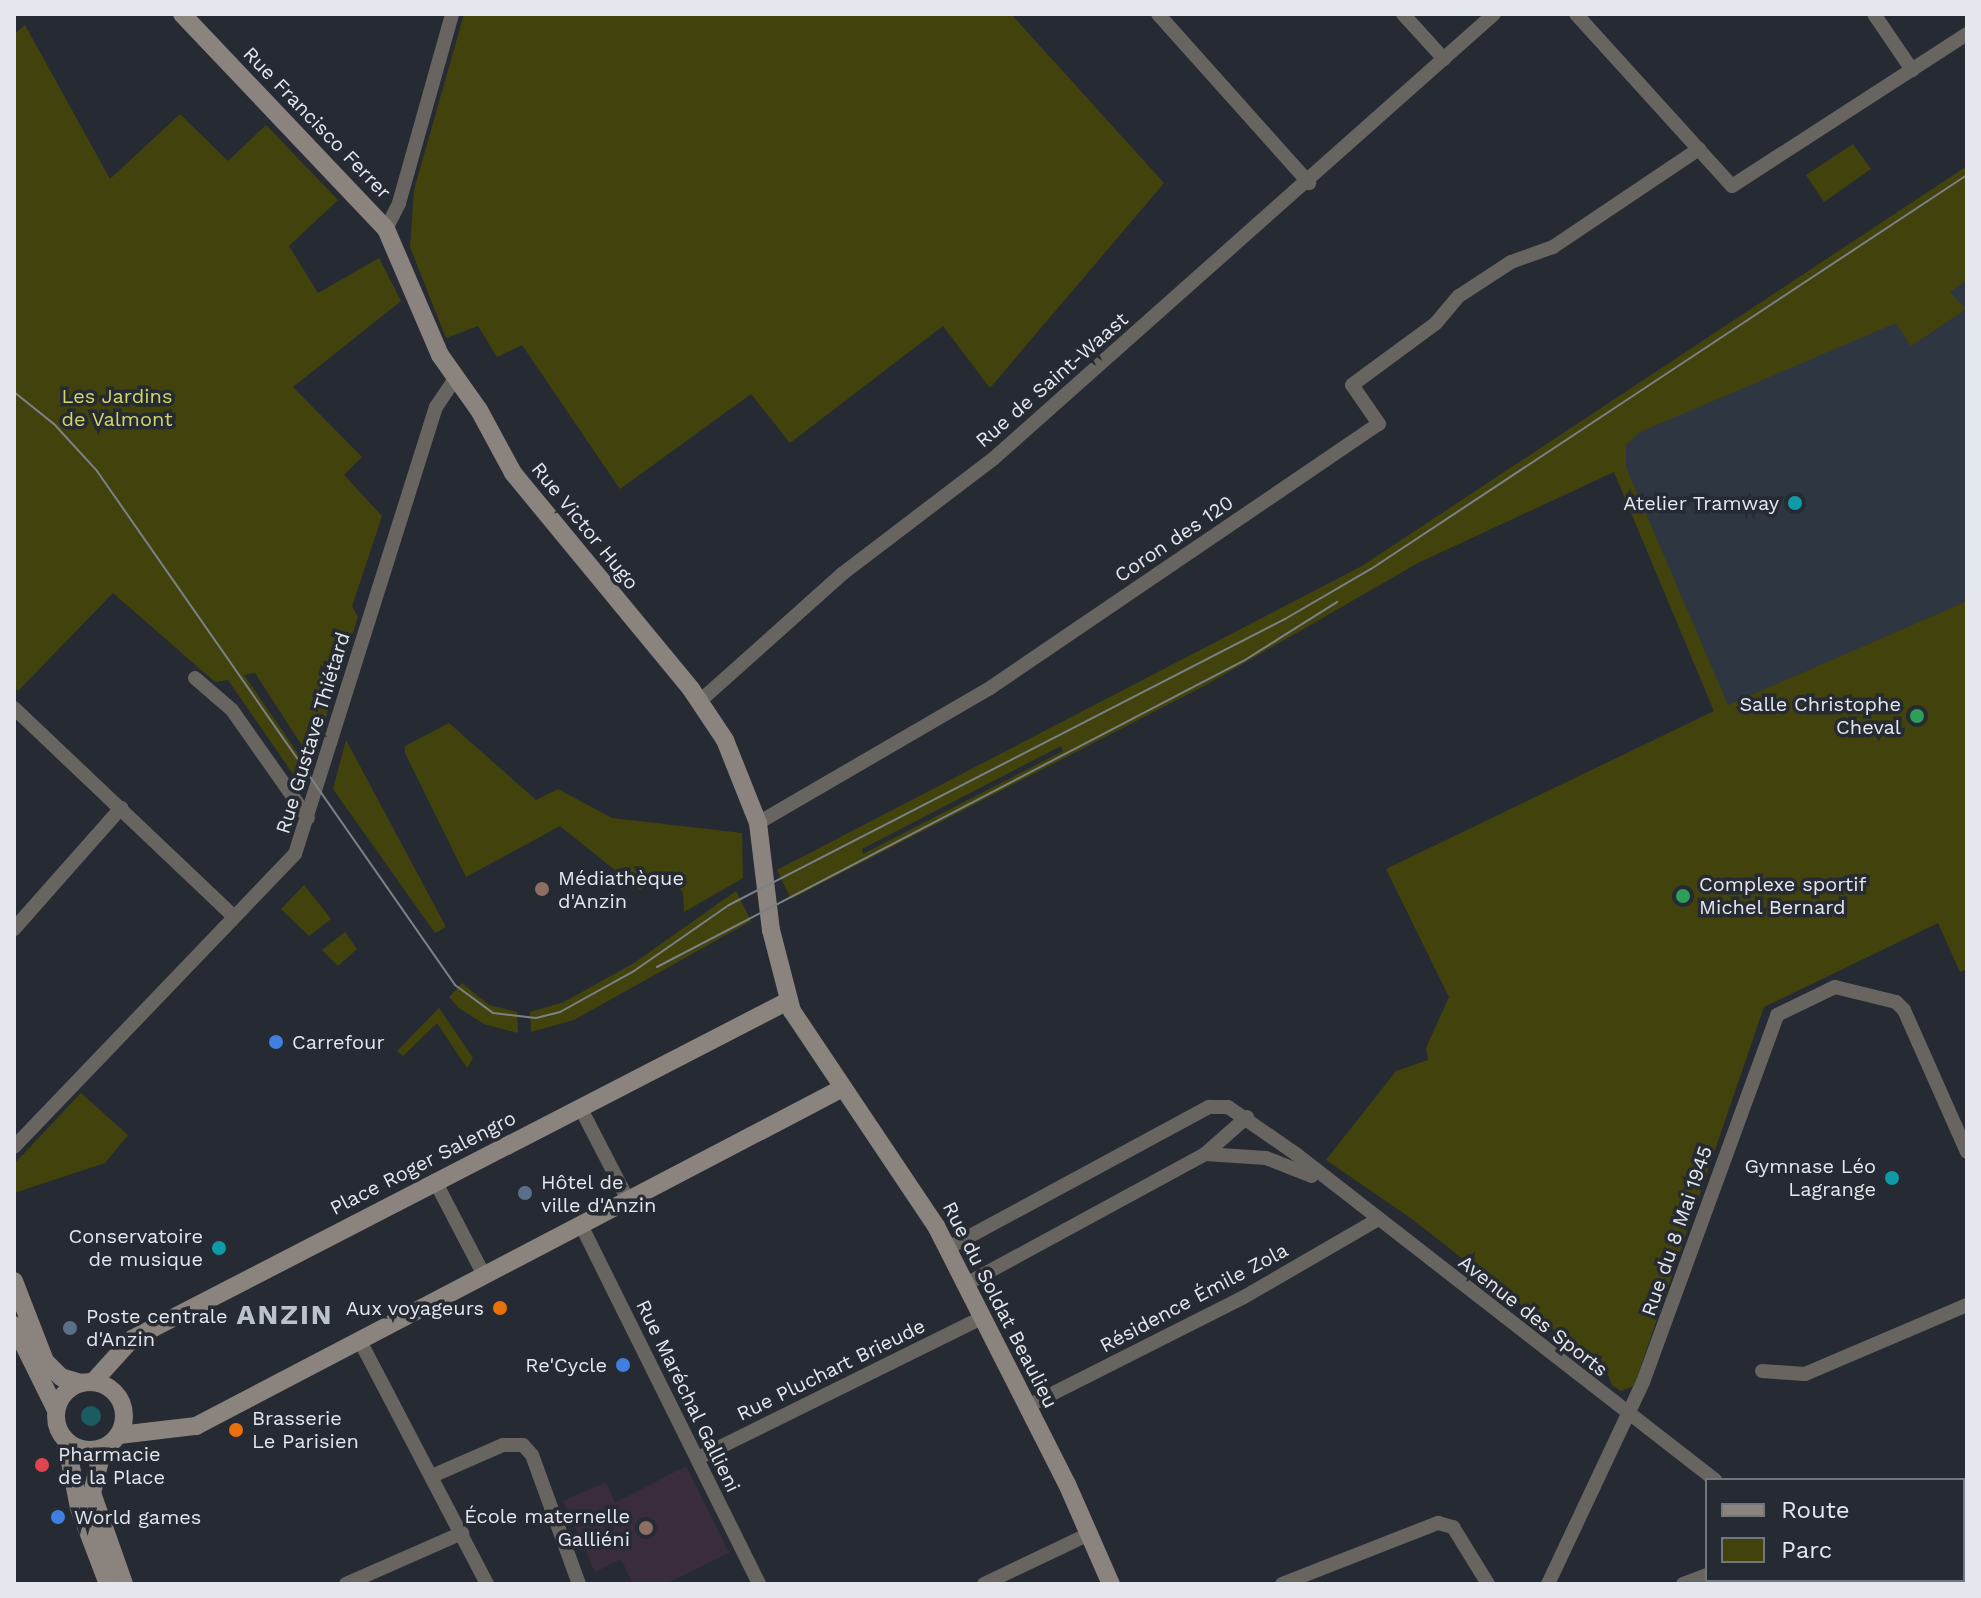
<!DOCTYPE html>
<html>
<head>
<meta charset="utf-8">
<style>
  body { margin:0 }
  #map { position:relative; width:1981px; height:1598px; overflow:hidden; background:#262b33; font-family:"Work Sans",sans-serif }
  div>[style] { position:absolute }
  .built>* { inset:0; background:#2e3642 }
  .education>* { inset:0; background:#3a2d3b }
  .green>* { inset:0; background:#42430c }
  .water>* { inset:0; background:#1c5c60 }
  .round { border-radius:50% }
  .street>* { height:14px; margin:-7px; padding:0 7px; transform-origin:7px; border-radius:7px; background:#686460 }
  .secondary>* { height:18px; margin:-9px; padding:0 9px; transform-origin:9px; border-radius:9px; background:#8a837e }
  .secondary>.ring { margin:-9px; padding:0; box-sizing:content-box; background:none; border:18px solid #8a837e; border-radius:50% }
  .tram>* { height:2px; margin:-1px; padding:0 1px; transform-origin:1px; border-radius:1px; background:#7c8087 }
  .dots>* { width:22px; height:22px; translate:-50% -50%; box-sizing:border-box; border:4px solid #262b33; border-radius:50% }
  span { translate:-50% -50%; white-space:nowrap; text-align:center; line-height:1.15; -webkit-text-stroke:7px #262b33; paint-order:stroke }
  .street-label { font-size:20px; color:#e4e7ed }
  .park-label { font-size:20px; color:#d4d767 }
  .poi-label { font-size:20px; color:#e4e7ed }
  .right { translate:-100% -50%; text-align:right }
  .left { translate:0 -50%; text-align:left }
  .district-label { font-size:28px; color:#bbc2cc; font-weight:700; letter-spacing:2px }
  .frame { position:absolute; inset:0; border:16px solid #e4e7ed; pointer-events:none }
  .legend { position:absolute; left:1705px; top:1478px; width:260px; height:104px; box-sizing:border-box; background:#262b33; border:2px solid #72767d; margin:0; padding:10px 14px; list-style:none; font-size:24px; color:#e4e7ed }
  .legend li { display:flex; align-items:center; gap:16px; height:40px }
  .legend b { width:40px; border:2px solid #72767d }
</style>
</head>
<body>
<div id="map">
  <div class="built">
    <i style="clip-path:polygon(1967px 197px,1967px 601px,1714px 711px,1599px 436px)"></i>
  </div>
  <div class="education">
    <i style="clip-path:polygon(686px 1466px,729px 1553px,665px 1584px,633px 1584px,621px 1559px,595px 1572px,563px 1501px,606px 1482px,615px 1503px)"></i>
  </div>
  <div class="green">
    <i style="clip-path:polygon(464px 14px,1011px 14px,1164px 183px,990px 388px,943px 326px,790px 443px,751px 394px,620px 489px,522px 345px,497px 357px,478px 326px,446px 338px,410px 247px,414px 190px)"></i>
    <i style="clip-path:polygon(25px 25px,110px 179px,180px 114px,228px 161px,266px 125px,338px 200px,289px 246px,318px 293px,379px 258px,401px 301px,293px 387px,362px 457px,344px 475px,382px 516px,352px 606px,358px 617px,312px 761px,255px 673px,244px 675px,308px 768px,302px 787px,228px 680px,215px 682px,113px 593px,18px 691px,14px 687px,14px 34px)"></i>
    <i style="clip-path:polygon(1853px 144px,1871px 169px,1824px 202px,1806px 175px)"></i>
    <i style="clip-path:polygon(evenodd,1967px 166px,1967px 280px,1950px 292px,1966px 309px,1911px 346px,1896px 323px,1640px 432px,1626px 445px,1626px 467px,1728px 705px,1967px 601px,1967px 969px,1960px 972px,1938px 923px,1764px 1007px,1634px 1386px,1621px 1391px,1612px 1385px,1607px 1372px,1412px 1219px,1326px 1160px,1396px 1071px,1428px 1060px,1426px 1048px,1449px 997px,1386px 869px,1714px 711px,1614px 472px,1418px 563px,1206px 685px,791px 899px,777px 870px,1362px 566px,1967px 166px,1061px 746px,1063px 751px,863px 854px,862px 849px,1061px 746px)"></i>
    <i style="clip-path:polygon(449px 723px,536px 800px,558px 789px,612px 818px,742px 833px,743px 878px,684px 912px,683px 893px,676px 884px,653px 881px,640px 890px,560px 826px,466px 877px,405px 753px,405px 746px)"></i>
    <i style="clip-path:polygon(346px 740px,446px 927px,435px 933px,333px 789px)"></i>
    <i style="clip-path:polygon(304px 885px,331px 919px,309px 936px,281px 909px)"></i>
    <i style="clip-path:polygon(736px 891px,751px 921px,574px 1020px,531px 1032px,530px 1012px,564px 1002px,634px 963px)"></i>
    <i style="clip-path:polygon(345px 932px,357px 949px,338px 966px,322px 950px)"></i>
    <i style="clip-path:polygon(462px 983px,489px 1005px,517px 1012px,518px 1033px,484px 1024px,459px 1008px,449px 997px)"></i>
    <i style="clip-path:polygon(439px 1008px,473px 1058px,467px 1068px,437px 1023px,403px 1056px,397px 1051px)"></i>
    <i style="clip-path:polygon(81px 1093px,128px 1135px,105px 1163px,14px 1193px,14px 1164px)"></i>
  </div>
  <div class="water">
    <i class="round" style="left:81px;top:1406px;width:20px;height:20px"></i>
  </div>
  <div class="street">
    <i style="left:1158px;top:14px;width:227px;rotate:48.2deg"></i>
    <i style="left:1403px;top:14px;width:61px;rotate:47.7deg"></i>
    <i style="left:1576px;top:14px;width:232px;rotate:47.8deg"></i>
    <i style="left:1732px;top:186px;width:280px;rotate:-32.9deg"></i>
    <i style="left:1874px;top:14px;width:68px;rotate:55.8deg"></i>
    <i style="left:386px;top:229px;width:29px;rotate:-63deg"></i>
    <i style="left:399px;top:203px;width:196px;rotate:-74.3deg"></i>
    <i style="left:195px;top:678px;width:49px;rotate:40.9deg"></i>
    <i style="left:232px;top:710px;width:132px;rotate:54.9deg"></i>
    <i style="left:700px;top:701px;width:191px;rotate:-41.8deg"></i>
    <i style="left:842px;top:574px;width:190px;rotate:-37.3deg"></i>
    <i style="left:993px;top:459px;width:670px;rotate:-41.61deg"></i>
    <i style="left:14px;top:708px;width:301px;rotate:43.5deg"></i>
    <i style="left:758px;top:823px;width:268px;rotate:-30.2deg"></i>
    <i style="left:990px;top:688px;width:470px;rotate:-34.2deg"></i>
    <i style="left:1379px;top:424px;width:47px;rotate:-124.7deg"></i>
    <i style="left:1352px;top:385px;width:104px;rotate:-36.4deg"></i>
    <i style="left:1436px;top:323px;width:35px;rotate:-50deg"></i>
    <i style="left:1459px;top:296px;width:62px;rotate:-33.2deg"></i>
    <i style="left:1511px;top:262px;width:45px;rotate:-19.7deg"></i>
    <i style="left:1553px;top:247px;width:176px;rotate:-33.9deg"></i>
    <i style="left:14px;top:929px;width:162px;rotate:-48.5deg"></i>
    <i style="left:580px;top:1107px;width:105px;rotate:62.7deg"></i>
    <i style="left:14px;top:1147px;width:406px;rotate:-46.2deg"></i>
    <i style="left:295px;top:854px;width:469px;rotate:-72.5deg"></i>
    <i style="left:436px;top:407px;width:34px;rotate:-56deg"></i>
    <i style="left:1205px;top:1154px;width:61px;rotate:3.8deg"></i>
    <i style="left:1266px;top:1158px;width:49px;rotate:21.4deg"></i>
    <i style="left:435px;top:1181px;width:108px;rotate:62.5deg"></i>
    <i style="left:581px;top:1225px;width:401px;rotate:63.6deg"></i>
    <i style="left:948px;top:1248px;width:297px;rotate:-28.4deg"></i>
    <i style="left:1209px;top:1107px;width:19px"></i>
    <i style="left:1228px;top:1107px;width:83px;rotate:34.7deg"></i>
    <i style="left:1296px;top:1154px;width:531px;rotate:37.88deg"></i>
    <i style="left:966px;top:1284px;width:272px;rotate:-28.5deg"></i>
    <i style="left:1205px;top:1154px;width:56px;rotate:-41.4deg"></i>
    <i style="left:360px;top:1341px;width:274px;rotate:62.4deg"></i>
    <i style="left:1762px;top:1371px;width:43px;rotate:4deg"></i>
    <i style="left:1805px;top:1374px;width:176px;rotate:-23.1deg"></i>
    <i style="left:1028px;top:1406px;width:242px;rotate:-26.8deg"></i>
    <i style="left:1244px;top:1297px;width:154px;rotate:-30.1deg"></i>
    <i style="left:698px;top:1458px;width:318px;rotate:-26.3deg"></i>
    <i style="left:432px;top:1476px;width:77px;rotate:-23.6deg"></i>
    <i style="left:503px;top:1445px;width:20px"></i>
    <i style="left:523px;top:1445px;width:13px;rotate:48deg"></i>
    <i style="left:532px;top:1455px;width:137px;rotate:70deg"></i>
    <i style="left:1963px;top:1491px;width:4px"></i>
    <i style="left:1808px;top:1580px;width:4px;rotate:63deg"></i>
    <i style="left:1961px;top:1580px;width:6px;rotate:9deg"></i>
    <i style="left:346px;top:1584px;width:127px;rotate:-23.7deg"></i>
    <i style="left:984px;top:1584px;width:116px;rotate:-25.5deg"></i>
    <i style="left:1282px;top:1584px;width:168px;rotate:-21.4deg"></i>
    <i style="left:1438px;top:1523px;width:16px;rotate:15deg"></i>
    <i style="left:1453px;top:1527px;width:67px;rotate:58.4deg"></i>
    <i style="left:1548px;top:1584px;width:223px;rotate:-64.8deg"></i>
    <i style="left:1643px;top:1382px;width:391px;rotate:-69.9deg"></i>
    <i style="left:1777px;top:1015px;width:64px;rotate:-25.8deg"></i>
    <i style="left:1835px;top:987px;width:63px;rotate:13.8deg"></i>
    <i style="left:1896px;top:1002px;width:11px;rotate:45deg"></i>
    <i style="left:1904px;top:1010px;width:155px;rotate:66.1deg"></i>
    <i style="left:1683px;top:1584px;width:26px;rotate:-21deg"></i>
  </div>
  <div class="secondary">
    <i style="left:182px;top:14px;width:296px;rotate:46.5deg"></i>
    <i style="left:386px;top:229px;width:137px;rotate:66.8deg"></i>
    <i style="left:440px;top:355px;width:67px;rotate:54.7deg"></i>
    <i style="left:479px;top:410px;width:72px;rotate:61.6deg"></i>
    <i style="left:513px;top:473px;width:280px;rotate:50.5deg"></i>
    <i style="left:691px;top:689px;width:61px;rotate:56.3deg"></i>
    <i style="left:725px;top:740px;width:89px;rotate:68.3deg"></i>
    <i style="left:758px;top:823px;width:108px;rotate:83.1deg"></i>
    <i style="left:771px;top:930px;width:84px;rotate:75.5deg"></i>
    <i style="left:792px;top:1011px;width:259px;rotate:56.2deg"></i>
    <i style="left:936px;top:1226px;width:289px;rotate:63.1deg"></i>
    <i style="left:1067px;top:1484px;width:109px;rotate:66.3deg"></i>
    <i style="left:14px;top:1281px;width:86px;rotate:68.8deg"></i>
    <i style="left:45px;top:1361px;width:23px;rotate:45deg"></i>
    <i style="left:61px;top:1377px;width:21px;rotate:17deg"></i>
    <i style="left:14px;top:1325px;width:95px;rotate:63.7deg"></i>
    <i class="ring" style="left:56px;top:1382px;width:50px;height:50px"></i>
    <i style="left:93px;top:1382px;width:58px;rotate:-47.8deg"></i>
    <i style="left:132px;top:1339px;width:738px;rotate:-27.26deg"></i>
    <i style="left:119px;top:1435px;width:78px;rotate:-6.7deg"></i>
    <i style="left:196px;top:1426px;width:728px;rotate:-27.59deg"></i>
    <i style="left:66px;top:1441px;width:68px;rotate:79deg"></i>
    <i style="left:79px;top:1508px;width:81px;rotate:69.1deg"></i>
    <i style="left:103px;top:1448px;width:46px;rotate:103.7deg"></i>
    <i style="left:92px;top:1493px;width:96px;rotate:70.6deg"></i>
  </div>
  <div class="tram">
    <i style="left:14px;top:392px;width:51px;rotate:38.7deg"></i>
    <i style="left:54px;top:424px;width:64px;rotate:47.5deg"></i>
    <i style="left:97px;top:471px;width:626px;rotate:55.14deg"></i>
    <i style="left:455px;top:985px;width:47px;rotate:36.4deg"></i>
    <i style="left:493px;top:1013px;width:43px;rotate:6.6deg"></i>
    <i style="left:536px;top:1018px;width:25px;rotate:-14deg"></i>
    <i style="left:560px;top:1012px;width:85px;rotate:-29deg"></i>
    <i style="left:634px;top:971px;width:116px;rotate:-34.8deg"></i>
    <i style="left:729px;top:905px;width:625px;rotate:-27.22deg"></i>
    <i style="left:1285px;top:619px;width:99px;rotate:-30.2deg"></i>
    <i style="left:1371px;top:569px;width:714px;rotate:-33.47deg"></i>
    <i style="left:657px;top:967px;width:663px;rotate:-27.57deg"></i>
    <i style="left:1245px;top:660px;width:109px;rotate:-32.2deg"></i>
  </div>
  <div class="dots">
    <i style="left:1795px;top:503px;background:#0f9aa8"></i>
    <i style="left:1917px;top:716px;background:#2e9e5b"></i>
    <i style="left:542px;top:889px;background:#8d6e63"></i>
    <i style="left:1683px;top:896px;background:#2e9e5b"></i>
    <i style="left:276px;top:1042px;background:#3f7fe0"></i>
    <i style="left:1892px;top:1178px;background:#0f9aa8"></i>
    <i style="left:525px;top:1193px;background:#5c6f8a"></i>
    <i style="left:219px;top:1248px;background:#0f9aa8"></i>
    <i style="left:500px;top:1308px;background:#e8710a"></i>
    <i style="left:70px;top:1328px;background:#5c6f8a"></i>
    <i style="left:623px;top:1365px;background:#3f7fe0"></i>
    <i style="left:236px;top:1430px;background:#e8710a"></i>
    <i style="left:42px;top:1465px;background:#e0444e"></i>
    <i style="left:58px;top:1517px;background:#3f7fe0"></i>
    <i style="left:646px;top:1528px;background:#8d6e63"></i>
  </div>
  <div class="street-label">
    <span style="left:317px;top:123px;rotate:46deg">Rue Francisco Ferrer</span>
    <span style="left:1052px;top:380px;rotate:-41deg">Rue de Saint-Waast</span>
    <span style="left:585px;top:526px;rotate:51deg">Rue Victor Hugo</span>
    <span style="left:1174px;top:539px;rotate:-34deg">Coron des 120</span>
    <span style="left:313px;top:733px;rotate:-73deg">Rue Gustave Thiétard</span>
    <span style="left:423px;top:1163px;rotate:-27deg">Place Roger Salengro</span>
    <span style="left:1677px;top:1231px;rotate:-71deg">Rue du 8 Mai 1945</span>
    <span style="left:1194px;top:1298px;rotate:-28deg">Résidence Émile Zola</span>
    <span style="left:1000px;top:1305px;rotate:63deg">Rue du Soldat Beaulieu</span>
    <span style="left:1533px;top:1316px;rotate:38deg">Avenue des Sports</span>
    <span style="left:831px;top:1370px;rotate:-26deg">Rue Pluchart Brieude</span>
    <span style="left:688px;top:1396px;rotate:64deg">Rue Maréchal Gallieni</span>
  </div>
  <div class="park-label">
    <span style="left:117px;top:408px">Les Jardins<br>de Valmont</span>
  </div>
  <div class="poi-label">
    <span class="right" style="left:1779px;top:503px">Atelier Tramway</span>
    <span class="right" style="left:1901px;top:716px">Salle Christophe<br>Cheval</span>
    <span class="left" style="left:558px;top:890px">Médiathèque<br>d'Anzin</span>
    <span class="left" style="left:1699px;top:896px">Complexe sportif<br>Michel Bernard</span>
    <span class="left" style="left:292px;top:1042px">Carrefour</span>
    <span class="right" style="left:1876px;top:1178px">Gymnase Léo<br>Lagrange</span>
    <span class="left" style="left:541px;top:1194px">Hôtel de<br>ville d'Anzin</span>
    <span class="right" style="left:203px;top:1248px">Conservatoire<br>de musique</span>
    <span class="right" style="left:484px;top:1308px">Aux voyageurs</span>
    <span class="left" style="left:86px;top:1328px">Poste centrale<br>d'Anzin</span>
    <span class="right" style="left:607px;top:1365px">Re'Cycle</span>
    <span class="left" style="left:252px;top:1430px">Brasserie<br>Le Parisien</span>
    <span class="left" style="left:58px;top:1466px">Pharmacie<br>de la Place</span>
    <span class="right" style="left:630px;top:1528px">École maternelle<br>Galliéni</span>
    <span class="left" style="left:74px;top:1517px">World games</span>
  </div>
  <div class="district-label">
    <span style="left:285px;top:1315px">ANZIN</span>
  </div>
  <div class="frame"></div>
  <ul class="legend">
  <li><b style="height:10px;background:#8a837e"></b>Route</li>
  <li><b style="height:22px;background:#42430c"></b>Parc</li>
  </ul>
</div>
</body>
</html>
